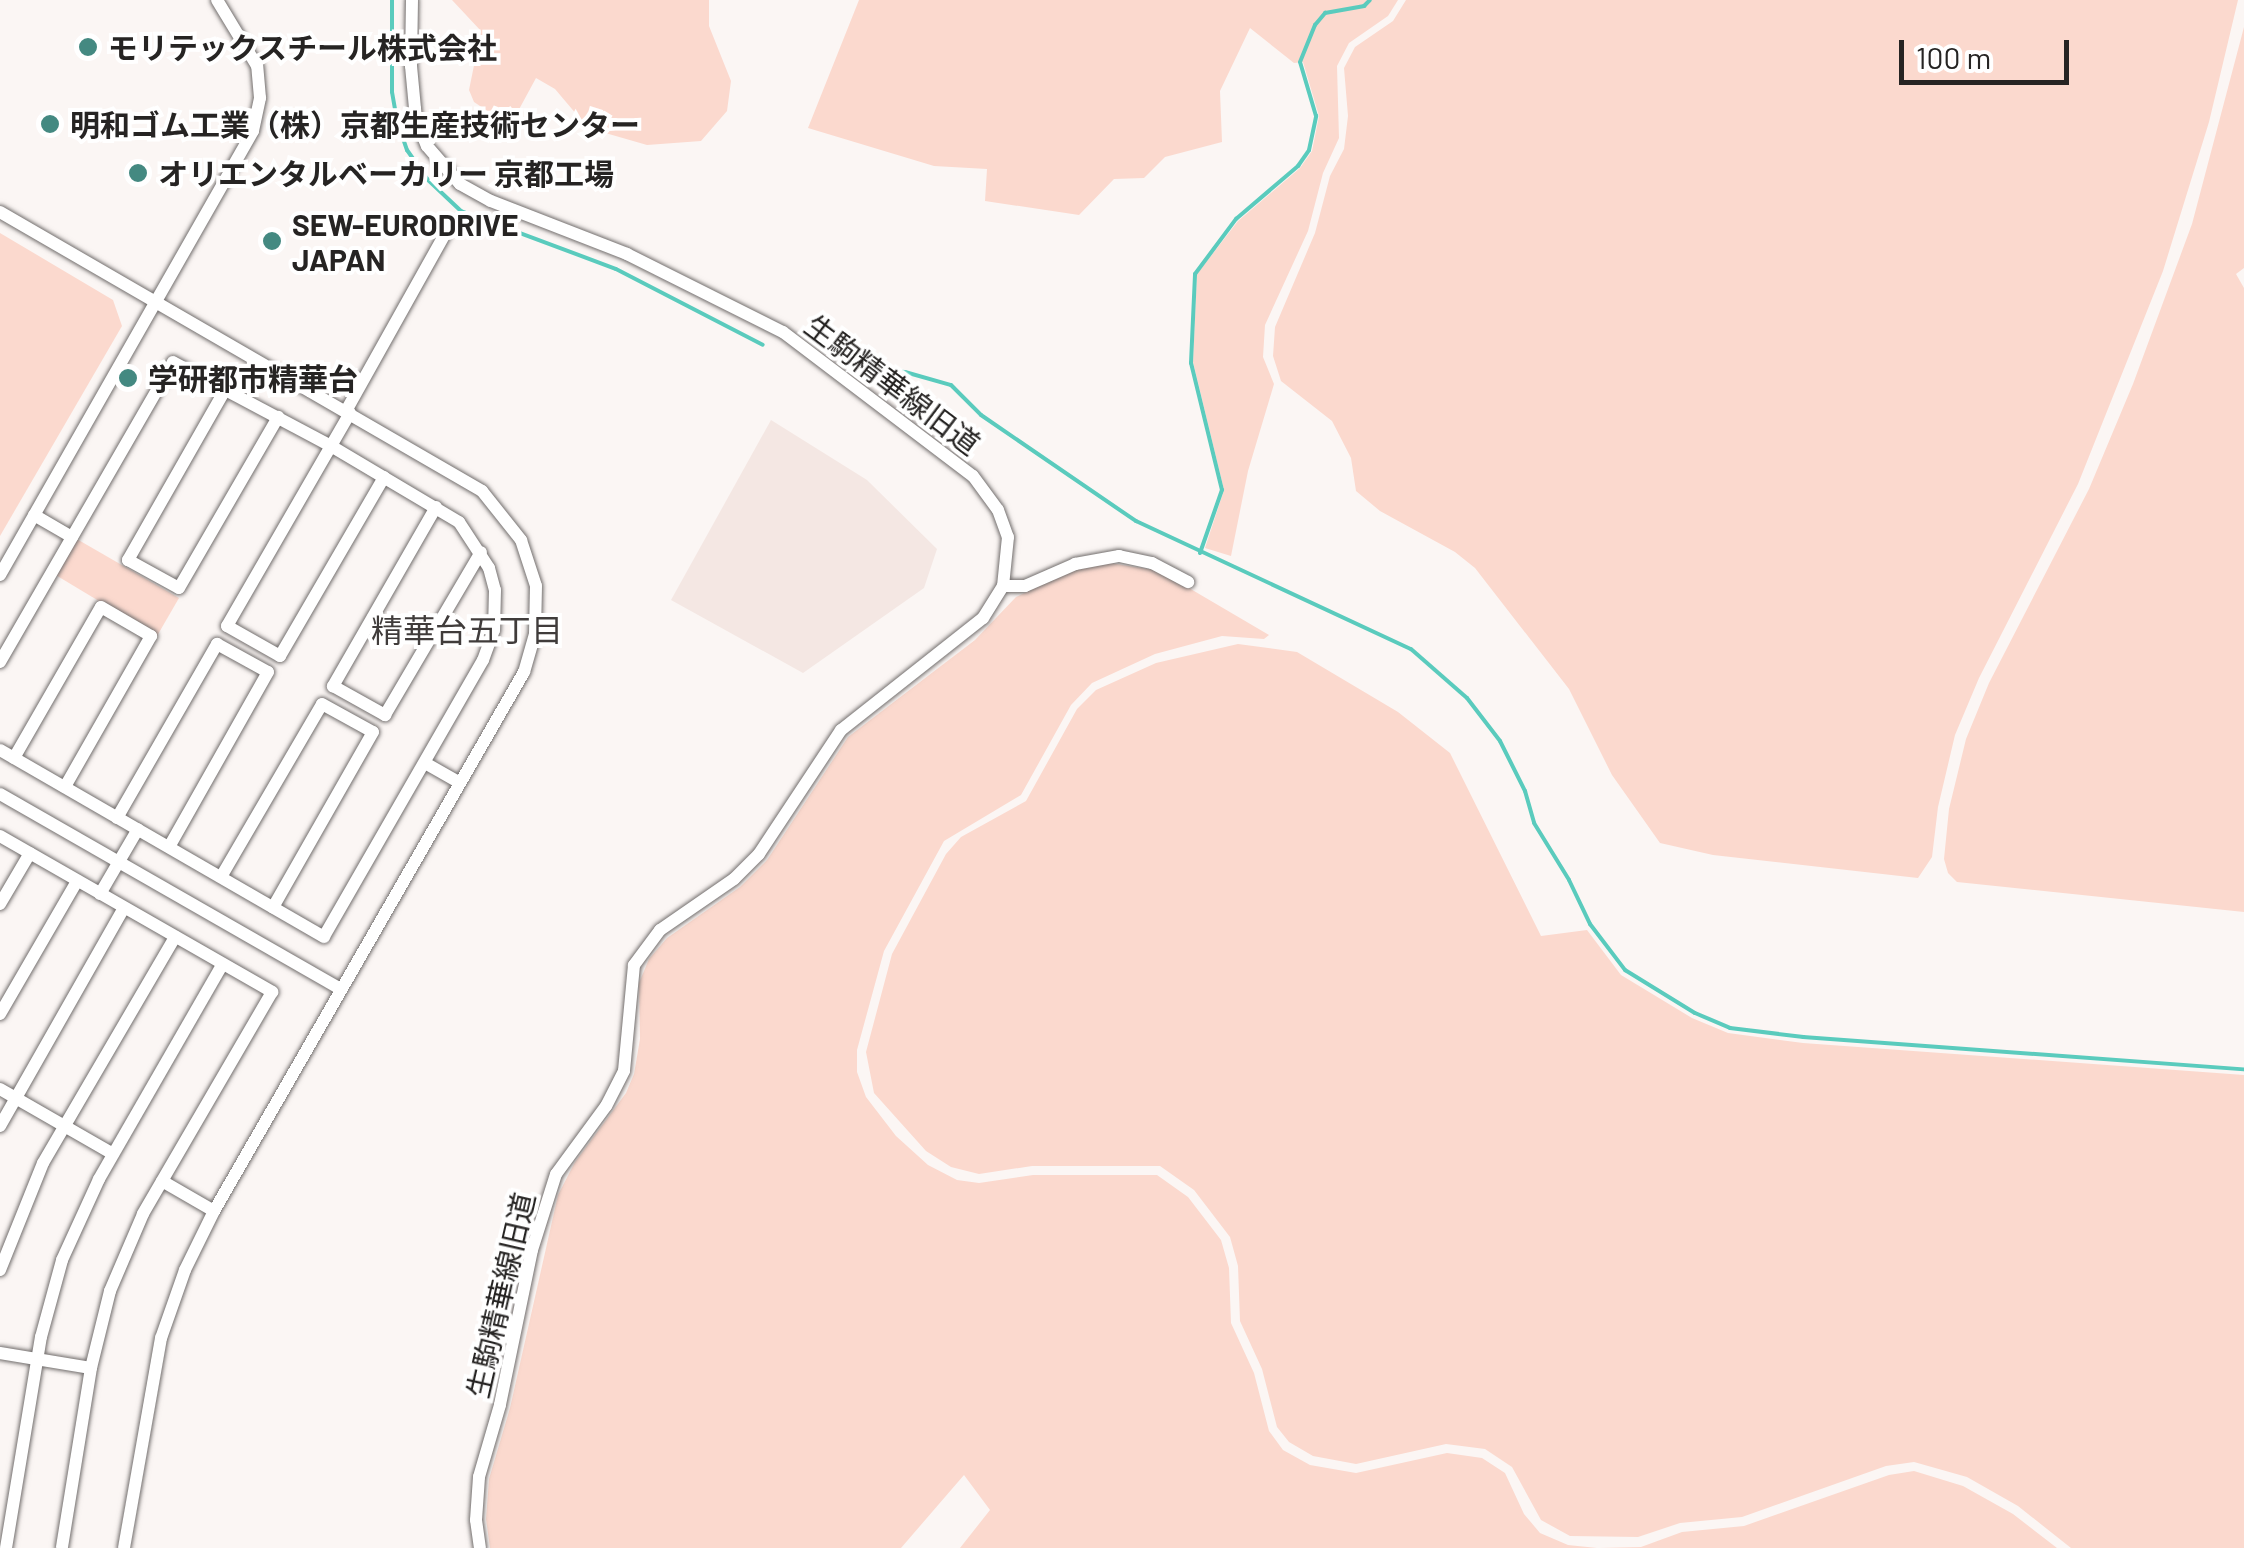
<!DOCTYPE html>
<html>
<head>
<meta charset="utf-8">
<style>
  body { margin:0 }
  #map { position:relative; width:2244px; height:1548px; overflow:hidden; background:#fbf6f4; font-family:Barlow,"Noto Sans JP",sans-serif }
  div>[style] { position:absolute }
  .built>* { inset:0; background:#f4e7e3 }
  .green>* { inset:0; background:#fbd9ce }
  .stream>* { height:4px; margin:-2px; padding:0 2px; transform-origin:2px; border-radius:2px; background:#5acbbd }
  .roads { filter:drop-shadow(0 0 2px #726e6d) drop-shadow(0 0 2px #726e6d) }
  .minor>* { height:12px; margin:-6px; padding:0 6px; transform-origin:6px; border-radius:6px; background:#fff }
  .dots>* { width:28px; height:28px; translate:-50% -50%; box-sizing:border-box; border:5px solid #fff; border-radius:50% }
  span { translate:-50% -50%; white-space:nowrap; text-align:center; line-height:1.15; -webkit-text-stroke:8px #fff; paint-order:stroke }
  .poi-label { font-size:30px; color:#262423; font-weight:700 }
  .left { translate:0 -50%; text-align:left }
  .street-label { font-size:30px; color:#262423 }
  .neighbourhood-label { font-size:32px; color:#403c3b }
  .scale { position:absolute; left:1899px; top:40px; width:170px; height:45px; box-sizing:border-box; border:5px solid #262423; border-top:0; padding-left:12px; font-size:30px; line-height:35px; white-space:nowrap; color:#262423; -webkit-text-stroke:8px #fff; paint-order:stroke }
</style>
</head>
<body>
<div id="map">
  <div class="built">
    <i style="clip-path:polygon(771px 420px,867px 480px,937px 549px,924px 588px,803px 673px,671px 600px)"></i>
  </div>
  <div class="green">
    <i style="clip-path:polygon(452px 0,709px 0,709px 26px,731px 81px,727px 111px,701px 141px,647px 145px,588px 128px,555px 89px,536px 78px,510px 126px,474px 102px,469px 90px,481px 31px)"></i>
    <i style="clip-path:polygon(859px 0,1398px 0,1388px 16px,1349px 43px,1337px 66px,1339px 138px,1323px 173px,1308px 231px,1265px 325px,1263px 357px,1274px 384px,1248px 471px,1231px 556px,1205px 548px,1224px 490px,1193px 362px,1197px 274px,1238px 221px,1300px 168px,1312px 151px,1319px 116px,1303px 62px,1294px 63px,1250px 28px,1220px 91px,1222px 142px,1165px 157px,1144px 178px,1114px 179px,1079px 215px,985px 201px,987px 169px,934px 166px,808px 128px)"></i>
    <i style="clip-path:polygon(1406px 0,2238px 0,2209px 122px,2163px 271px,2078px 484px,1979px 678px,1955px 735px,1938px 807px,1932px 857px,1918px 878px,1713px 855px,1660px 843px,1612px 775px,1569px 689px,1475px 568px,1455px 552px,1380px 511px,1356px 491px,1351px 458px,1332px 421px,1281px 381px,1273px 356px,1275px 327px,1315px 233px,1330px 176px,1344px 149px,1348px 116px,1344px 68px,1355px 47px,1393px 21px)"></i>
    <i style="clip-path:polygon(2244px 27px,2244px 268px,2236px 274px,2244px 288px,2244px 912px,1957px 882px,1948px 873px,1944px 859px,1949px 809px,1966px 739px,1989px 683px,2089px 489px,2133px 384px,2192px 224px)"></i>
    <i style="clip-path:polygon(0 233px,113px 300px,122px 326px,0 536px)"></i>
    <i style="clip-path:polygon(75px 538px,179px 598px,157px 636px,54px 574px)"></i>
    <i style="clip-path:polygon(1104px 562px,1160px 571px,1269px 635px,1264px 639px,1222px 636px,1155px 654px,1092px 683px,1071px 705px,1021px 795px,944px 841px,884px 951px,857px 1050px,857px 1072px,866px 1097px,896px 1136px,928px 1165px,957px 1180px,979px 1183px,1033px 1175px,1157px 1175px,1188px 1197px,1221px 1240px,1229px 1268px,1231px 1323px,1254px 1373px,1269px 1431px,1283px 1450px,1310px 1465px,1356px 1473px,1447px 1453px,1482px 1458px,1505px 1473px,1524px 1514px,1540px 1533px,1568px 1545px,1597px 1548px,960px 1548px,990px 1510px,964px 1475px,901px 1548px,490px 1548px,486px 1519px,489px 1479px,510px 1408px,558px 1195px,575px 1162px,626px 1093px,634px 1074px,640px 1039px,639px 983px,649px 959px,667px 938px,740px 887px,767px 860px,848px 737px,975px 640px,1016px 597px,1079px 567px)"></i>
    <i style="clip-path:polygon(1238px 644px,1297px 652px,1398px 712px,1450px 753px,1541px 936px,1587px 930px,1621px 975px,1692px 1018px,1728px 1033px,1803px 1043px,2244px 1075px,2244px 1548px,2071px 1548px,2018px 1506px,1967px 1477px,1914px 1462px,1886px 1466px,1742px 1517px,1680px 1523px,1638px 1537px,1570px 1536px,1541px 1520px,1512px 1467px,1485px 1449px,1446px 1444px,1356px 1464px,1313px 1456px,1289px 1442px,1277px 1427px,1262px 1369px,1240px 1321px,1238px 1266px,1230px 1237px,1194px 1190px,1160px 1166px,1032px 1166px,979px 1174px,951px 1167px,926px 1151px,874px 1093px,866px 1052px,892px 954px,946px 854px,961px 837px,1026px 801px,1077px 709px,1096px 690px,1156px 663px)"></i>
    <i style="clip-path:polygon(1914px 1471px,1963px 1486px,2013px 1514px,2057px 1548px,1599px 1548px,1641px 1547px,1682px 1532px,1744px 1526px,1889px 1475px)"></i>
  </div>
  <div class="stream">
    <i style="left:392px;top:0;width:92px;rotate:90deg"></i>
    <i style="left:392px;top:92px;width:29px;rotate:80deg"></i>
    <i style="left:397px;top:121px;width:31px;rotate:71deg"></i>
    <i style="left:407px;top:150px;width:35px;rotate:55deg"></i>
    <i style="left:427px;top:179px;width:47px;rotate:43.3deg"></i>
    <i style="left:461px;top:211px;width:165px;rotate:20.5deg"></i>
    <i style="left:616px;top:269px;width:165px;rotate:27.3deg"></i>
    <i style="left:848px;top:366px;width:57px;rotate:6deg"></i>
    <i style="left:905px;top:372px;width:48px;rotate:15.8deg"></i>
    <i style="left:951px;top:385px;width:42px;rotate:45deg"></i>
    <i style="left:981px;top:415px;width:188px;rotate:34.4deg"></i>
    <i style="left:1136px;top:521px;width:303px;rotate:25deg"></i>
    <i style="left:1411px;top:649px;width:74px;rotate:41.2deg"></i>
    <i style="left:1467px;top:698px;width:54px;rotate:52.5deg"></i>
    <i style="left:1500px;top:741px;width:56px;rotate:63.4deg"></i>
    <i style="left:1525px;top:791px;width:33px;rotate:74deg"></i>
    <i style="left:1534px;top:823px;width:67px;rotate:58.4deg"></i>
    <i style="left:1569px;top:880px;width:49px;rotate:64.5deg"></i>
    <i style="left:1590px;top:924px;width:58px;rotate:52.7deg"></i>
    <i style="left:1625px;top:970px;width:82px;rotate:31.6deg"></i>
    <i style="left:1695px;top:1013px;width:38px;rotate:23deg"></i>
    <i style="left:1730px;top:1028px;width:74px;rotate:7deg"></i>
    <i style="left:1803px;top:1037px;width:442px;rotate:4.2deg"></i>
    <i style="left:1200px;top:553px;width:67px;rotate:-70.8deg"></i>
    <i style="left:1222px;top:490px;width:131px;rotate:-103.7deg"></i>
    <i style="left:1191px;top:363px;width:89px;rotate:-87.4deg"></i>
    <i style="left:1195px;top:274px;width:69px;rotate:-53.3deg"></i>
    <i style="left:1236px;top:219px;width:82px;rotate:-40.5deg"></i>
    <i style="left:1298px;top:166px;width:19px;rotate:-55deg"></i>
    <i style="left:1309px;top:150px;width:35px;rotate:-78deg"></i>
    <i style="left:1316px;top:116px;width:56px;rotate:-106.5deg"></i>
    <i style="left:1300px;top:62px;width:40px;rotate:-68deg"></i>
    <i style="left:1315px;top:25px;width:16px;rotate:-50deg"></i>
    <i style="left:1325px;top:13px;width:40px;rotate:-10deg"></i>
    <i style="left:1364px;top:6px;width:8px;rotate:-45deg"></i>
  </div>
  <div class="roads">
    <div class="minor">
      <i style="left:412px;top:0;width:66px;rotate:90.9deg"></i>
      <i style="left:411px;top:66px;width:53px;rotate:84.6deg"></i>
      <i style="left:416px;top:119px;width:29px;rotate:68deg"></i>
      <i style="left:427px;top:146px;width:50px;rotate:49deg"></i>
      <i style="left:460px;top:184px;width:35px;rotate:29deg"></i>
      <i style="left:491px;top:201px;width:146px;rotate:21.3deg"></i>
      <i style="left:627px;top:254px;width:174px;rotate:26.6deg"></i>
      <i style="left:783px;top:332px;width:238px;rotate:37.2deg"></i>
      <i style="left:973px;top:476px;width:42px;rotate:53.7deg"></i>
      <i style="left:998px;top:510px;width:29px;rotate:70deg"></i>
      <i style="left:1008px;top:537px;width:49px;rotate:95.8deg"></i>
      <i style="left:1003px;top:586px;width:38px;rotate:122deg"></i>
      <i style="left:983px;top:618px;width:181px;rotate:141.7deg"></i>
      <i style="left:841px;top:730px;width:149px;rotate:123.5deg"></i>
      <i style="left:759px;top:854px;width:35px;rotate:135deg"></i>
      <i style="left:734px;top:879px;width:90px;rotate:145.4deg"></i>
      <i style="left:660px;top:930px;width:44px;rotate:126.6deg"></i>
      <i style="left:634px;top:965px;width:106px;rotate:95.4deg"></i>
      <i style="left:624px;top:1071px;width:39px;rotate:117deg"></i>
      <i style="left:606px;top:1106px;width:84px;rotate:126.3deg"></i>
      <i style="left:556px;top:1174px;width:80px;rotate:107.5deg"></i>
      <i style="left:532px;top:1250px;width:158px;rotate:101.7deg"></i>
      <i style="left:500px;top:1405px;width:75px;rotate:106.3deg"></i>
      <i style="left:479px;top:1477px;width:43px;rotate:94deg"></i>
      <i style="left:476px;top:1520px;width:28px;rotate:82deg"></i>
      <i style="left:0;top:212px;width:557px;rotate:30.06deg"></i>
      <i style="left:482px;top:491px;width:63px;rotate:51.5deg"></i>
      <i style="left:521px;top:540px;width:48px;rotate:71.9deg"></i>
      <i style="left:536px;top:586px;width:48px;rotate:91.2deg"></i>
      <i style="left:535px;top:634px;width:40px;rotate:106deg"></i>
      <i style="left:524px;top:672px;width:622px;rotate:119.9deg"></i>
      <i style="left:214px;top:1211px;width:66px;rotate:116.2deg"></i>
      <i style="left:185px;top:1270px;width:72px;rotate:109.4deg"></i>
      <i style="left:161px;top:1338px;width:213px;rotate:100deg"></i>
      <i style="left:225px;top:390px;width:196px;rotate:119.7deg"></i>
      <i style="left:128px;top:560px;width:58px;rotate:28.8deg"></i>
      <i style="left:179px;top:588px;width:198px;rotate:-59.9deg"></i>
      <i style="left:346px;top:411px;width:213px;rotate:-60.8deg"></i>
      <i style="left:350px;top:413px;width:246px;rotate:120deg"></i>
      <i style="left:227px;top:626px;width:61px;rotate:29.5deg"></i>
      <i style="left:280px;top:656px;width:207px;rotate:-59.8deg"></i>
      <i style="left:436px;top:507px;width:207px;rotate:119.9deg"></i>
      <i style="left:333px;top:686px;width:60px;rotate:29.1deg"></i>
      <i style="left:385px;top:715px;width:189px;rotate:-59.5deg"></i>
      <i style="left:34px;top:515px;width:44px;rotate:30.1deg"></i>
      <i style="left:0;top:575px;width:511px;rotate:-60.32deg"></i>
      <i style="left:253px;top:131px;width:34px;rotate:-78deg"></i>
      <i style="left:260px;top:98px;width:32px;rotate:-95deg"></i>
      <i style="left:257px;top:66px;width:77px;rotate:-121.2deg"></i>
      <i style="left:1003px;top:586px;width:22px"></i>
      <i style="left:1025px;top:586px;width:55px;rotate:-23.7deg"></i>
      <i style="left:1075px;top:564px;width:45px;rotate:-10.3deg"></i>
      <i style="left:1119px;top:556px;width:34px;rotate:12deg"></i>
      <i style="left:1152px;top:563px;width:41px;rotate:27.8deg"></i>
      <i style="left:0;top:662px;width:346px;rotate:-60deg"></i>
      <i style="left:173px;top:362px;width:179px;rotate:28deg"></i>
      <i style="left:331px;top:446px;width:149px;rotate:30.7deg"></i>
      <i style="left:459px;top:522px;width:55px;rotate:56.9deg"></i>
      <i style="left:489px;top:568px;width:23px;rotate:75deg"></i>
      <i style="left:495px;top:590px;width:40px;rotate:91.4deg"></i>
      <i style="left:494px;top:630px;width:32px;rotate:110deg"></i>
      <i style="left:483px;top:660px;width:319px;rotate:119.9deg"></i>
      <i style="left:324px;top:937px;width:374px;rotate:-150deg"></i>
      <i style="left:14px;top:758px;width:174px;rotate:-60.1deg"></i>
      <i style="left:101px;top:607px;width:58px;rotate:30.1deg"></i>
      <i style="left:151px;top:636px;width:174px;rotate:119.7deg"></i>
      <i style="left:425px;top:763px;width:40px;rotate:29.7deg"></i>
      <i style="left:0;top:794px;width:393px;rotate:29.8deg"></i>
      <i style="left:117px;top:818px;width:201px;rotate:-60.1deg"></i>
      <i style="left:217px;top:644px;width:58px;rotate:28.8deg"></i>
      <i style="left:268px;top:672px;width:201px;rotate:119.5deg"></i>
      <i style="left:0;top:836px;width:314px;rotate:29.8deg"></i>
      <i style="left:272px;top:992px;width:257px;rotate:120.2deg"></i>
      <i style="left:143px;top:1214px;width:84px;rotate:113.2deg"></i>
      <i style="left:110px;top:1291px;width:79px;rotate:103.9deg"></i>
      <i style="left:91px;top:1368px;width:182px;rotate:99.2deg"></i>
      <i style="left:221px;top:877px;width:200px;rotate:-59.7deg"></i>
      <i style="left:322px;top:704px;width:58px;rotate:28.8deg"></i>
      <i style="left:373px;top:732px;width:202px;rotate:119.7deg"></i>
      <i style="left:100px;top:894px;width:75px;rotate:-59.7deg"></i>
      <i style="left:0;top:904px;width:59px;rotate:-59.5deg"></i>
      <i style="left:0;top:1014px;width:154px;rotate:-59.9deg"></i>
      <i style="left:0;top:1089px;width:130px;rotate:29.9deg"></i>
      <i style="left:0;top:1126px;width:251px;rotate:-60.4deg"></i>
      <i style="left:162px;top:1181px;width:60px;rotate:30deg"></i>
      <i style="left:0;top:1270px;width:115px;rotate:-68.1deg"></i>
      <i style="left:43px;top:1163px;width:262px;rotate:-59.7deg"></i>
      <i style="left:0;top:1353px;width:92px;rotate:9.4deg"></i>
      <i style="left:6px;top:1548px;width:214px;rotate:-80.6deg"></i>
      <i style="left:41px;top:1337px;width:80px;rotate:-74.7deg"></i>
      <i style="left:62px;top:1260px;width:89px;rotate:-65.4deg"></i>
      <i style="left:99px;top:1179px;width:247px;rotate:-60.1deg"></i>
    </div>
  </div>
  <div class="dots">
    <i style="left:88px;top:47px;background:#448981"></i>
    <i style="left:50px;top:124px;background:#448981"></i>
    <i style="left:138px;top:173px;background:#448981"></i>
    <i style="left:272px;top:241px;background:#448981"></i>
    <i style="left:128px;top:378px;background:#448981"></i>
  </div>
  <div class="poi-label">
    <span class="left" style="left:108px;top:47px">モリテックスチール株式会社</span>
    <span class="left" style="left:70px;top:124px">明和ゴム工業（株）京都生産技術センター</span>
    <span class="left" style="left:158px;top:173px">オリエンタルベーカリー 京都工場</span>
    <span class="left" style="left:292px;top:241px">SEW-EURODRIVE<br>JAPAN</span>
    <span class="left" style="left:148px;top:378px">学研都市精華台</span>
  </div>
  <div class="street-label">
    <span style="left:893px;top:384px;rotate:37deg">生駒精華線旧道</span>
    <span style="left:500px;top:1295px;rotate:-77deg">生駒精華線旧道</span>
  </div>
  <div class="neighbourhood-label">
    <span style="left:467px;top:629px">精華台五丁目</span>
  </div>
  <div class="scale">100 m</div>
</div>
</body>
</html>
